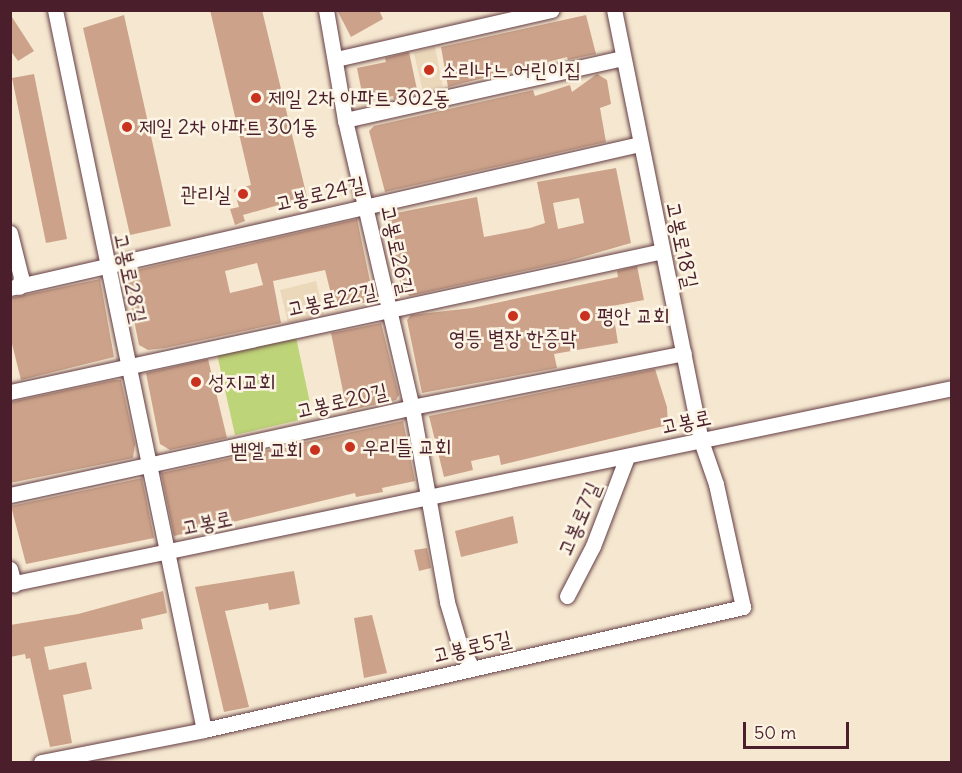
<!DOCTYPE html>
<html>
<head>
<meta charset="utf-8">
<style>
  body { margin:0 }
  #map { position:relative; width:962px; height:773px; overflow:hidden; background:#f6e8d0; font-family:Delius,"Poor Story",sans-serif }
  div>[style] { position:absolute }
  .built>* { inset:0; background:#ebd8ba }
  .green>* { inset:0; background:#bed478 }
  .building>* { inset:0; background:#cca38a }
  .roads { filter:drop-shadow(0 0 2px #643d44) drop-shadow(0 0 2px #643d44) }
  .minor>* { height:15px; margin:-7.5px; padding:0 7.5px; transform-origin:7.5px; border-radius:7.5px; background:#fff }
  .dots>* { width:16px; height:16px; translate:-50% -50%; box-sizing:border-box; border:3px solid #fcf5e5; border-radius:50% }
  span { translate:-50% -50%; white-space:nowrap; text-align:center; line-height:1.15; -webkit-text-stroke:5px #fcf5e5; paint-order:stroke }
  .poi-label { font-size:21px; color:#4a1f2b }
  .left { translate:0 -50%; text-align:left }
  .right { translate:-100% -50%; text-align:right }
  .street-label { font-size:21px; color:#4a1f2b }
  .frame { position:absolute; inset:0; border:12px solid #4a1f2b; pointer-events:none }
  .scale { position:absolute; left:743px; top:722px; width:106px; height:27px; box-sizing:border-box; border:3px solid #4a1f2b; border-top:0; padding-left:8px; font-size:18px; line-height:21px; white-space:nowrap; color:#4a1f2b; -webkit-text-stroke:4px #fcf5e5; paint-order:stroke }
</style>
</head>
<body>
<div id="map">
  <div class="built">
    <i style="clip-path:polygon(435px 47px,443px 87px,423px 92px,414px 53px)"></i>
    <i style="clip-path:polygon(316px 281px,324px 314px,288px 323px,280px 290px)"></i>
  </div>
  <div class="green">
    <i style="clip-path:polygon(296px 337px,313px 417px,235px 435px,217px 354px)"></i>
  </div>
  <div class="building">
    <i style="clip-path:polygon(210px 10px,262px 10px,307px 197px,243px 215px,245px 221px,235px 225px,230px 209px,239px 207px,234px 190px,251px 185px)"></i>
    <i style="clip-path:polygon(337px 10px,379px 10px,383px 19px,351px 37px)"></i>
    <i style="clip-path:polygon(10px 14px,34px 51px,18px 61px,10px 50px)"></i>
    <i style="clip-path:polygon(124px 15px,171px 226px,130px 235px,83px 28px)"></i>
    <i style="clip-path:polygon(586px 15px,596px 54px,568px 60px,567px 57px,448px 87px,441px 47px)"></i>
    <i style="clip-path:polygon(409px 52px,418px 94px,394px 99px,393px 96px,367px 101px,363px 98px,357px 68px,386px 62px,385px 58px)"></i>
    <i style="clip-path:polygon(34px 74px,67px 239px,46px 243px,12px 78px)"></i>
    <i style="clip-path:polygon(597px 74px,607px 80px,611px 104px,600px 108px,606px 142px,385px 192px,369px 131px,374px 126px,533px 90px,535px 96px,570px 85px,572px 92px)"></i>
    <i style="clip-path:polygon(evenodd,616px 168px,631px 243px,565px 262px,410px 296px,402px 291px,386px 215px,477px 197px,484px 237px,530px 228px,545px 223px,537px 182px,616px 168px,579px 198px,584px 223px,558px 229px,553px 203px,579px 198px)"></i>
    <i style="clip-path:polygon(evenodd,357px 219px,374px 300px,335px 310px,325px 270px,273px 281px,281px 323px,165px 348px,148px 350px,139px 345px,125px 275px,128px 272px,357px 219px,257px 263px,263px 285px,230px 293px,225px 271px,257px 263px)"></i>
    <i style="clip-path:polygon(637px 266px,644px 300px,612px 306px,618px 343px,554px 354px,557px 368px,422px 393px,407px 320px,411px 315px,472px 308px,618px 277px,617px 271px)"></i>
    <i style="clip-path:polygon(100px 279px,114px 357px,21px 380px,10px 336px,10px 298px)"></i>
    <i style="clip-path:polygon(381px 323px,399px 395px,396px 400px,347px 411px,331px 333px)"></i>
    <i style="clip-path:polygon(208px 359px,227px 438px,170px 450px,160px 444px,146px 373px)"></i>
    <i style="clip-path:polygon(655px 369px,667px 407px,668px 425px,501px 465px,499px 455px,471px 461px,473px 470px,444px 477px,429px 416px)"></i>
    <i style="clip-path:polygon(114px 380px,121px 380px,135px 444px,133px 458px,10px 483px,10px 402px)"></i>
    <i style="clip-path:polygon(403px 421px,415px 481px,382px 488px,383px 492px,356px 497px,355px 493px,174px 536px,161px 473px)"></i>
    <i style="clip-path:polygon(142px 478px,154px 538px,26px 564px,11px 506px)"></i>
    <i style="clip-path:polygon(513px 516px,518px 543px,461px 557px,455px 531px)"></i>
    <i style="clip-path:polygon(427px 548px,431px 568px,419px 571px,414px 550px)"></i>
    <i style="clip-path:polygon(294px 571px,300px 604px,269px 610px,268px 603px,225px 611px,249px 707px,224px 712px,195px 587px)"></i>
    <i style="clip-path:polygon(163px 591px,167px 613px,141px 619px,143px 629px,44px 647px,49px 670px,86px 662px,92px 689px,63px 695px,72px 743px,50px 747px,30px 658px,26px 659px,25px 654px,10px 657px,10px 625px,78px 614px)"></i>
    <i style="clip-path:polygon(372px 615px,387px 673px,364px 678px,354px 618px)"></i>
  </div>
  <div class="roads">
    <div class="minor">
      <i style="left:55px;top:10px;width:735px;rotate:78.31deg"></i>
      <i style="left:326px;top:10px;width:112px;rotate:80.2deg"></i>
      <i style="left:345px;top:120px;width:295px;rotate:76.9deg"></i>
      <i style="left:412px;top:407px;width:198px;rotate:79.8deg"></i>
      <i style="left:447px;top:602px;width:46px;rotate:73.5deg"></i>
      <i style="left:460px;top:646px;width:25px;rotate:61deg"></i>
      <i style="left:336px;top:59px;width:221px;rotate:-12.8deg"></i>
      <i style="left:345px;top:120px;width:285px;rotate:-12.6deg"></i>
      <i style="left:10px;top:233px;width:45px;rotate:76deg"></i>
      <i style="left:21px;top:277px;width:10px;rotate:101deg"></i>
      <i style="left:10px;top:288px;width:646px;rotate:-12.88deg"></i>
      <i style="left:10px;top:392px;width:667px;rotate:-12.2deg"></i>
      <i style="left:10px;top:495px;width:412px;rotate:-12.3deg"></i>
      <i style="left:412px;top:407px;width:277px;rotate:-11.2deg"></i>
      <i style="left:10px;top:569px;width:16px;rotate:75deg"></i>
      <i style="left:10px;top:584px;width:962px;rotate:-11.75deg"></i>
      <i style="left:567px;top:596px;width:56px;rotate:-62.5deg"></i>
      <i style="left:593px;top:546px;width:95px;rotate:-69.1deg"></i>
      <i style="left:41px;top:762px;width:166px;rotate:-11.1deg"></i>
      <i style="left:204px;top:730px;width:553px;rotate:-12.85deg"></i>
      <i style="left:743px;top:607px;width:126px;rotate:-102.4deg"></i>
      <i style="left:716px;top:484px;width:46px;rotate:-109.2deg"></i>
      <i style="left:701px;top:441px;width:440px;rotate:-101.4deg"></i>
    </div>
  </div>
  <div class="dots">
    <i style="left:429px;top:70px;background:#c8321e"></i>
    <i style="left:256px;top:98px;background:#c8321e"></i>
    <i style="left:127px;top:127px;background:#c8321e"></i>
    <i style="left:243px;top:194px;background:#c8321e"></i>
    <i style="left:513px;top:316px;background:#c8321e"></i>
    <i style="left:585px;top:316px;background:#c8321e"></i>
    <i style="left:196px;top:382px;background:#c8321e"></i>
    <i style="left:350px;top:447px;background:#c8321e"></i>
    <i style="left:315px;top:450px;background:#c8321e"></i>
  </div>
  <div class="poi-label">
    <span class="left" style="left:441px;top:70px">소리나느 어린이집</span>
    <span class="left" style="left:268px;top:98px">제일 2차 아파트 302동</span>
    <span class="left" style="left:139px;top:127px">제일 2차 아파트 301동</span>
    <span class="right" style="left:231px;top:194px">관리실</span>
    <span class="left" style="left:597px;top:316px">평안 교회</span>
    <span style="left:513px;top:338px">영등 별장 한증막</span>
    <span class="left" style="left:208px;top:382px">성지교회</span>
    <span class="left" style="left:362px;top:447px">우리들 교회</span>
    <span class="right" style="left:303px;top:450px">벧엘 교회</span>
  </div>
  <div class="street-label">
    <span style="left:320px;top:194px;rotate:-13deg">고봉로24길</span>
    <span style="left:682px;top:245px;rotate:78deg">고봉로18길</span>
    <span style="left:397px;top:250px;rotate:78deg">고봉로26길</span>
    <span style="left:130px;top:278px;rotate:78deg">고봉로28길</span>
    <span style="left:332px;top:300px;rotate:-12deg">고봉로22길</span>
    <span style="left:342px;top:401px;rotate:-13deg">고봉로20길</span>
    <span style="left:686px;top:422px;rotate:-12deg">고봉로</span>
    <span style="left:579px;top:519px;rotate:-67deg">고봉로7길</span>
    <span style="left:207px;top:523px;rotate:-12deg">고봉로</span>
    <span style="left:472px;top:647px;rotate:-13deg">고봉로5길</span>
  </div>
  <div class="frame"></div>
  <div class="scale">50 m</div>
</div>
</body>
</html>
